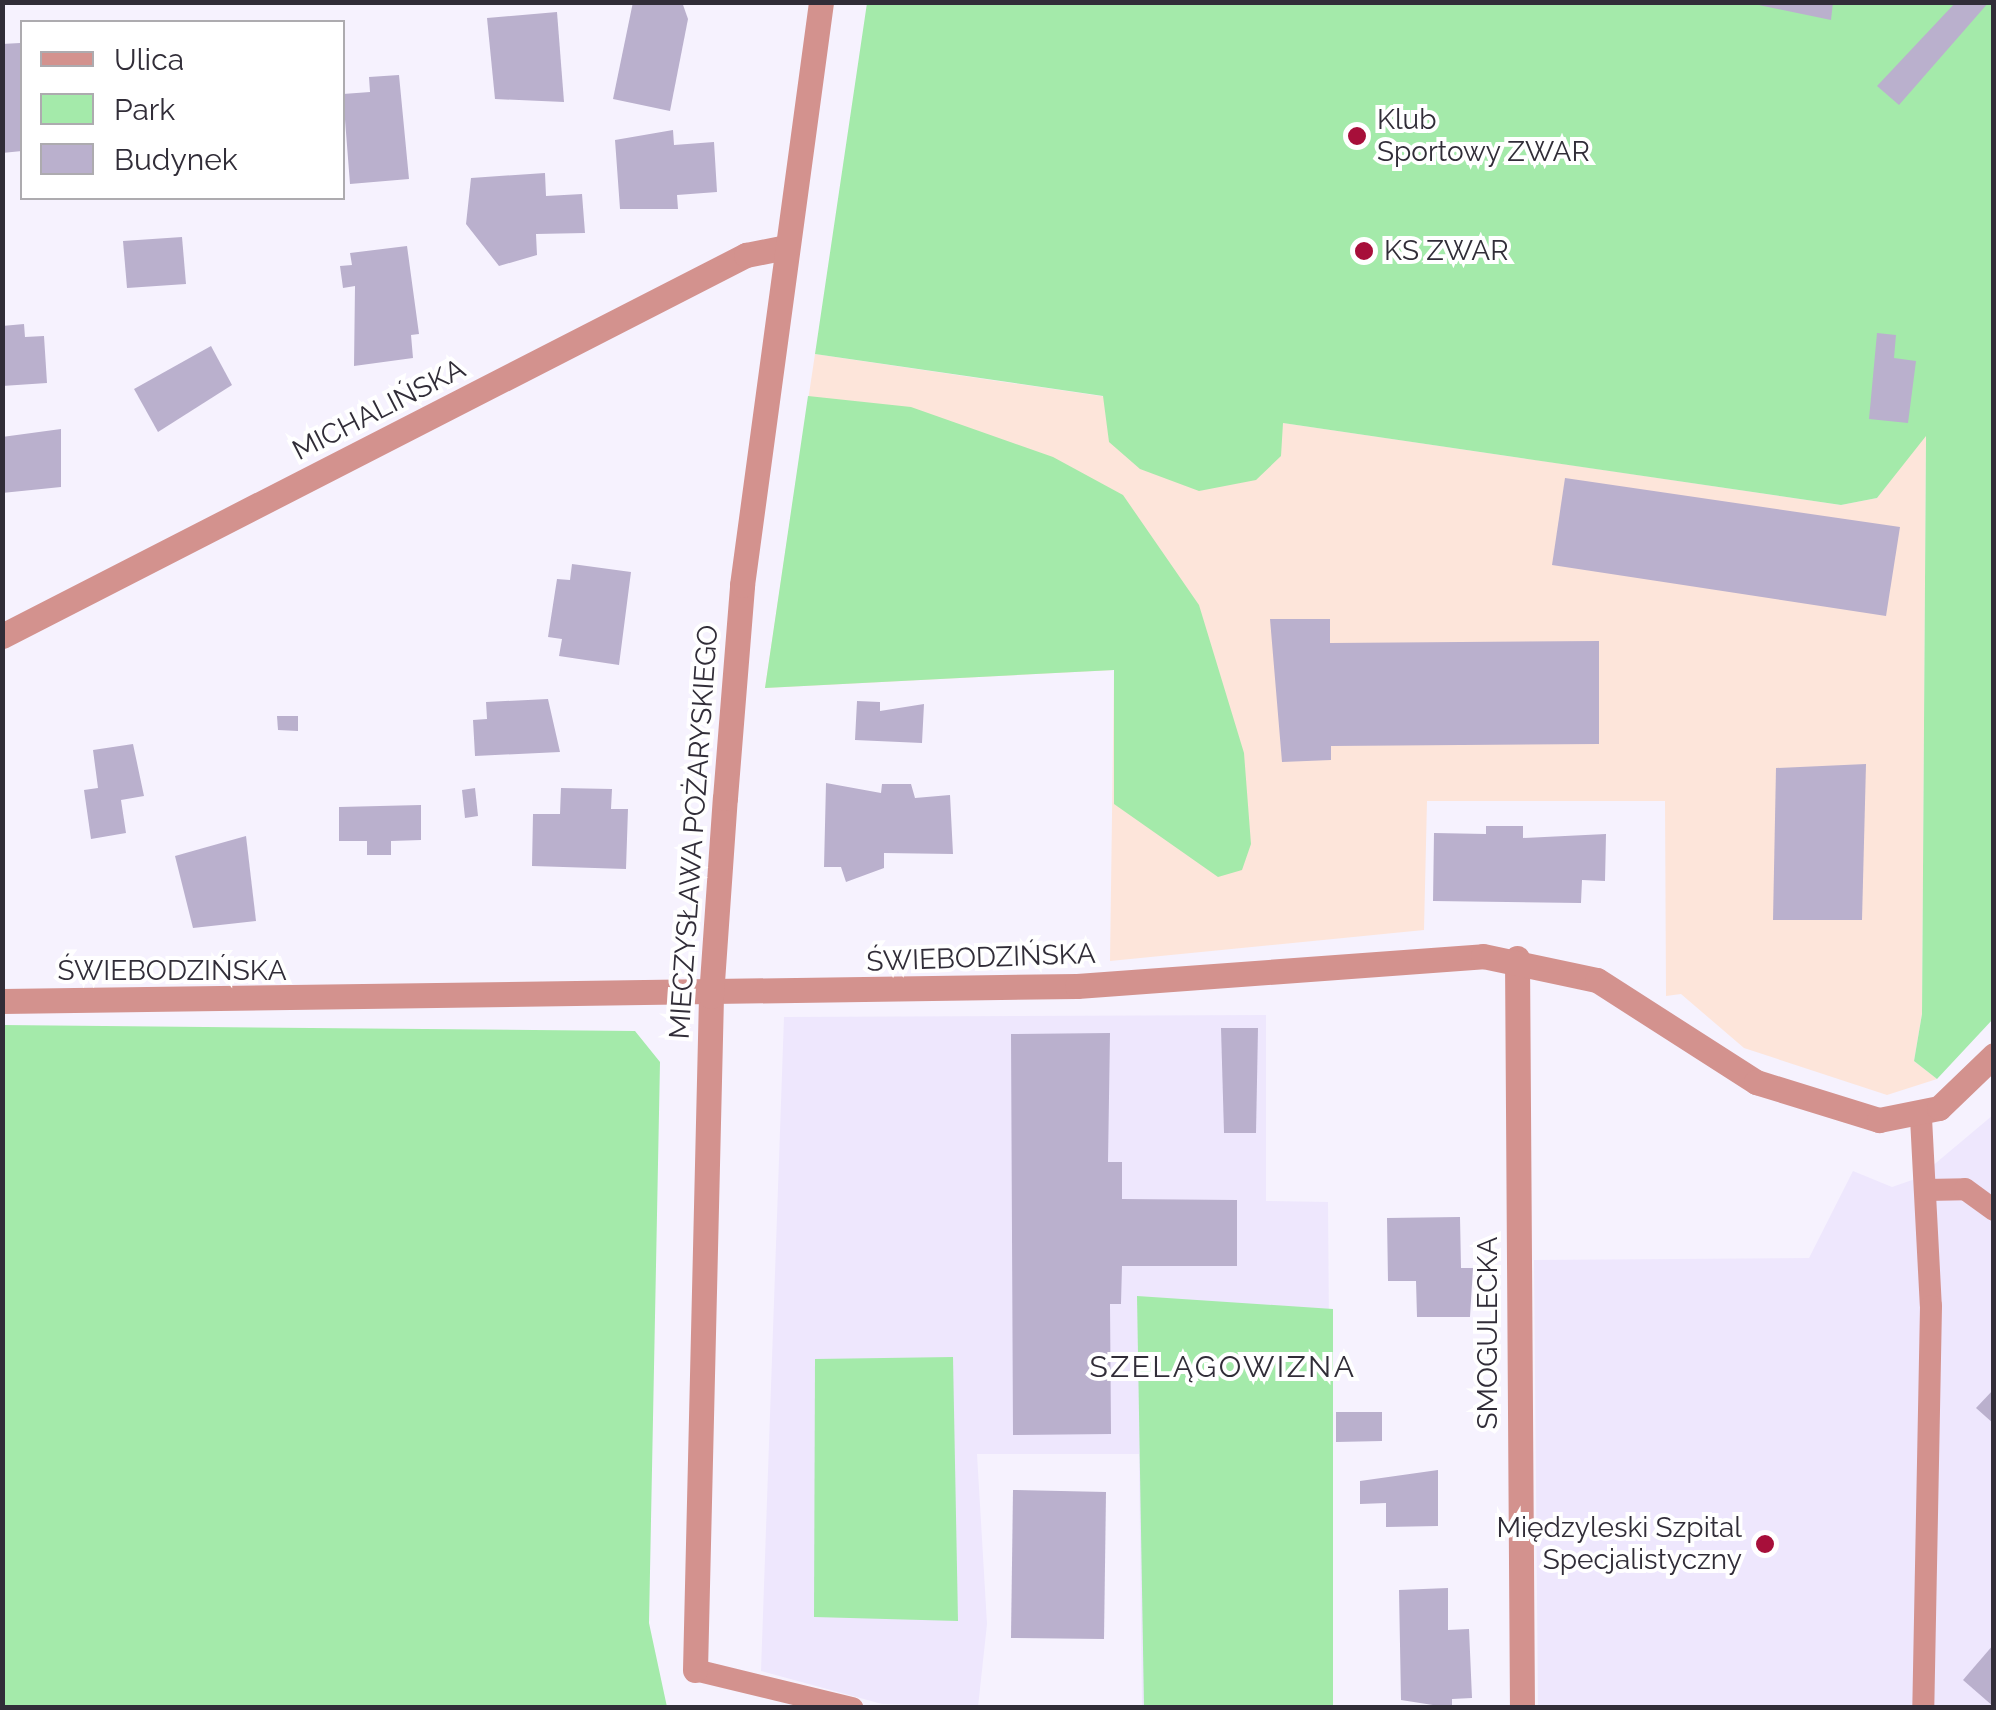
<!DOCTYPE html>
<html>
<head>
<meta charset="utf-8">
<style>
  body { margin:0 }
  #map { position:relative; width:1996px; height:1710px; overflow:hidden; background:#f6f2fe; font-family:Raleway,sans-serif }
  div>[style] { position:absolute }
  .commercial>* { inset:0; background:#fde5da }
  .built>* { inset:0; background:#eee7fd }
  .green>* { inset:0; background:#a4eaaa }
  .building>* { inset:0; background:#bab0cd }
  .lane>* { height:22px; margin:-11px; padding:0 11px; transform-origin:11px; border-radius:11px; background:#d3928e }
  .street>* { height:25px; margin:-12.5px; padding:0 12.5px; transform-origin:12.5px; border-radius:12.5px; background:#d3928e }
  .dots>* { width:28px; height:28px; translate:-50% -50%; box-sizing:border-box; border:5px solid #fff; border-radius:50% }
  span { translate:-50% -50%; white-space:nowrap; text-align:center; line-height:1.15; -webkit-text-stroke:8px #fff; paint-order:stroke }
  .poi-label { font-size:28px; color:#312d38 }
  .left { translate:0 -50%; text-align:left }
  .right { translate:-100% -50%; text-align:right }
  .street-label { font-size:28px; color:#312d38 }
  .neighbourhood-label { font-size:30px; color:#312d38; letter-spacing:2.5px }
  .frame { position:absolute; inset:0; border:5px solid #312d38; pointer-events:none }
  .legend { position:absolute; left:20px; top:20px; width:325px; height:180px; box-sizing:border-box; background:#fff; border:2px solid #adabaf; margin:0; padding:12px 18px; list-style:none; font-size:30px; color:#312d38 }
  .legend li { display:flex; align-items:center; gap:20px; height:50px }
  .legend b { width:50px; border:2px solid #adabaf }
</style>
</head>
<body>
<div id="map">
  <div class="commercial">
    <i style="clip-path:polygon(815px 354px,1841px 505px,1877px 498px,1926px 434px,1922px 1014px,1914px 1061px,1937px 1079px,1887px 1095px,1744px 1048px,1681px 994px,1666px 996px,1665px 801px,1427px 801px,1424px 930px,1110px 961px,1114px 670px,765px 688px)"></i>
  </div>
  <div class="built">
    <i style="clip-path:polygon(1266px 1015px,1266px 1201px,1328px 1202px,1332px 1707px,1142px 1707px,1139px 1454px,977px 1454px,987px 1624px,978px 1707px,882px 1704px,761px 1671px,784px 1017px)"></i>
    <i style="clip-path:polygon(1993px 1115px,1993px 1707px,1538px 1707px,1534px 1260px,1809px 1258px,1853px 1171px,1892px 1187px,1918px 1178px)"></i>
  </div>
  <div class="green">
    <i style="clip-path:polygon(867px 3px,1993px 3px,1993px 1019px,1937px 1079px,1914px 1061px,1922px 1014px,1926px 436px,1877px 498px,1841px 505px,1283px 423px,1281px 456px,1256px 480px,1199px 491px,1140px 469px,1109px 442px,1103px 396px,815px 354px)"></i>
    <i style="clip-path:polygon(808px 396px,911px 407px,1053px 457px,1123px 495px,1199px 605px,1244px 753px,1251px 844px,1242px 870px,1218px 877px,1114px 804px,1114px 670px,765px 688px)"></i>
    <i style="clip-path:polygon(3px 1025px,635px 1031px,660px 1062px,649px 1623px,667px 1707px,3px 1707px)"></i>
    <i style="clip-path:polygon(1137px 1296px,1333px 1309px,1333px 1707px,1144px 1707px)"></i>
    <i style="clip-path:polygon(953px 1357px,958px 1621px,814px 1617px,815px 1359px)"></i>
  </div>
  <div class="building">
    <i style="clip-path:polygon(633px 2px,682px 2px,688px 19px,670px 111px,613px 99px)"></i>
    <i style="clip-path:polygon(1755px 2px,1833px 2px,1831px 20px,1754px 4px)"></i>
    <i style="clip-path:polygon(1956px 2px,1989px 2px,1899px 105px,1877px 86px)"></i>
    <i style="clip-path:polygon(557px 12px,564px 102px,495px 99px,487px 18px)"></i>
    <i style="clip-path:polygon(20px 43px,22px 151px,2px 153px,2px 44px)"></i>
    <i style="clip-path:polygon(399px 75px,409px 179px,350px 184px,343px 94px,370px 92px,369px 77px)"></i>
    <i style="clip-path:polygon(673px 130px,674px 145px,714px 142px,717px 192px,677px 195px,678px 209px,620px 209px,615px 140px)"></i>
    <i style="clip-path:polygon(545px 173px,546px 196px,582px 194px,585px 233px,536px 234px,537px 255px,499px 266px,466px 224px,471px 178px)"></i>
    <i style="clip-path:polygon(182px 237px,186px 284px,127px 288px,123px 241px)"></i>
    <i style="clip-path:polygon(407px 246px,419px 334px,411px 335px,413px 358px,354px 366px,355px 286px,343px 288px,340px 266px,352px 265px,350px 253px)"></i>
    <i style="clip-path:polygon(24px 324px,25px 337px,44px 336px,47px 383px,2px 386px,2px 326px)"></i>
    <i style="clip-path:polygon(1877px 333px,1896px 335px,1894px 358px,1916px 361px,1908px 423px,1869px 419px)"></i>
    <i style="clip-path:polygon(211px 346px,232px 385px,158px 432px,134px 389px)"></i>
    <i style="clip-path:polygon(61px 429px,61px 487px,2px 493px,2px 437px)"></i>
    <i style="clip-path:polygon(1565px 478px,1900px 527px,1886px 616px,1552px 565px)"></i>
    <i style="clip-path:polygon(572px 564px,631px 572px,619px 665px,559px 656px,562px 639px,548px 637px,557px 579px,570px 580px)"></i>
    <i style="clip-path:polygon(1270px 619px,1330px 619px,1330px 643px,1599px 641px,1599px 744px,1331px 746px,1331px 760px,1282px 762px)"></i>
    <i style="clip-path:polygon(548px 699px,560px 752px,475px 756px,473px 720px,487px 719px,486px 702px)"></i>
    <i style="clip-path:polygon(857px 701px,880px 702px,880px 711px,924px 704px,922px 743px,855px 740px)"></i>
    <i style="clip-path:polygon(277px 716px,298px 716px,298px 731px,278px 730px)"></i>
    <i style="clip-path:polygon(133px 744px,144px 796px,121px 800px,126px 833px,91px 839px,84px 790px,98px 788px,93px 750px)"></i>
    <i style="clip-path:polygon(1866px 764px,1862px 920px,1773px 920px,1776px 768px)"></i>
    <i style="clip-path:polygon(826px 783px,881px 793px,882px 784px,911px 784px,915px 798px,950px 795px,953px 854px,884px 853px,884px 868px,846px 882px,841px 867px,824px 867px)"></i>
    <i style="clip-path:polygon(475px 788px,478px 816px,465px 818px,462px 790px)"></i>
    <i style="clip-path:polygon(561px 788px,612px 789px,611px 809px,628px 809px,626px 869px,532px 866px,533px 814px,560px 814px)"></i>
    <i style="clip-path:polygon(421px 805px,421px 840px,391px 841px,391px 855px,367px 855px,367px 841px,339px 841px,339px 807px)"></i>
    <i style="clip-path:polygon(1486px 826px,1523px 826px,1523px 838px,1606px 834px,1605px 881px,1582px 880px,1581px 903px,1433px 901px,1434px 833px,1486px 834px)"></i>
    <i style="clip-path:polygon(246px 836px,256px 921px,193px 928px,175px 856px)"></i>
    <i style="clip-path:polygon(1221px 1028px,1258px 1028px,1256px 1133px,1224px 1133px)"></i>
    <i style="clip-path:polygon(1110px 1033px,1108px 1162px,1122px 1162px,1122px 1199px,1237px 1200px,1237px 1266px,1122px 1266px,1121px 1304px,1110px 1304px,1111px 1434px,1013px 1435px,1011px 1034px)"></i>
    <i style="clip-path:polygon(1460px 1217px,1461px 1268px,1473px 1268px,1470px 1317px,1417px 1317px,1416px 1281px,1388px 1281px,1387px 1218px)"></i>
    <i style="clip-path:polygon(1994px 1389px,1994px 1424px,1976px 1408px)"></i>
    <i style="clip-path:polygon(1336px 1412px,1382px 1412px,1382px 1441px,1336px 1442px)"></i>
    <i style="clip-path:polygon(1438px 1470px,1438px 1526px,1386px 1527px,1386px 1503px,1360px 1504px,1360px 1481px)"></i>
    <i style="clip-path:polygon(1013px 1490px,1106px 1492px,1104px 1639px,1011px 1638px)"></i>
    <i style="clip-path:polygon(1448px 1588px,1448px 1630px,1469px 1629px,1472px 1698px,1452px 1699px,1452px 1708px,1401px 1700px,1399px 1590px)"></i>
    <i style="clip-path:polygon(1994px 1644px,1994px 1707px,1963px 1680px)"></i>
  </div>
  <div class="lane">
    <i style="left:1921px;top:1118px;width:188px;rotate:87deg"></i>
    <i style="left:1931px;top:1306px;width:402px;rotate:91.1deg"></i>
    <i style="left:1926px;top:1190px;width:39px;rotate:-1deg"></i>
    <i style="left:1965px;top:1189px;width:36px;rotate:36deg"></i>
    <i style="left:695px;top:1670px;width:162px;rotate:13.6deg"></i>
  </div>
  <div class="street">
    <i style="left:2px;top:636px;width:836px;rotate:-27.12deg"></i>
    <i style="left:746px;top:255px;width:41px;rotate:-11.3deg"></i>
    <i style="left:1517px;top:958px;width:750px;rotate:89.62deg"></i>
    <i style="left:2px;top:1001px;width:1075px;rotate:-0.8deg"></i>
    <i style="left:1077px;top:986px;width:407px;rotate:-4.2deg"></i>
    <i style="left:1483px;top:956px;width:116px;rotate:11.9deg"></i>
    <i style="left:1597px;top:980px;width:189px;rotate:32.7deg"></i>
    <i style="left:1756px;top:1082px;width:129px;rotate:17.2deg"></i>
    <i style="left:1879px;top:1120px;width:61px;rotate:-11.3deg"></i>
    <i style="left:1939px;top:1108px;width:76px;rotate:-43.9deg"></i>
    <i style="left:695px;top:1670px;width:674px;rotate:-88.64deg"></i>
    <i style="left:711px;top:996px;width:198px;rotate:-86deg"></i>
    <i style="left:725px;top:798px;width:214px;rotate:-85.4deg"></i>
    <i style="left:742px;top:585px;width:588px;rotate:-82.28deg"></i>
  </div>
  <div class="dots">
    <i style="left:1357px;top:136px;background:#a70f3a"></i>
    <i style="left:1364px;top:251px;background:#a70f3a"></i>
    <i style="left:1765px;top:1544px;background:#a70f3a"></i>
  </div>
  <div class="poi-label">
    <span class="left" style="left:1377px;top:136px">Klub<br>Sportowy ZWAR</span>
    <span class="left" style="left:1384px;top:251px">KS ZWAR</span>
    <span class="right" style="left:1742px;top:1544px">Międzyleski Szpital<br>Specjalistyczny</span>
  </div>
  <div class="street-label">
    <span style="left:379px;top:410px;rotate:-27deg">MICHALIŃSKA</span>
    <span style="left:694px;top:832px;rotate:-86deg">MIECZYSŁAWA POŻARYSKIEGO</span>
    <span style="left:981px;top:958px;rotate:-2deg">ŚWIEBODZIŃSKA</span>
    <span style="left:172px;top:971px">ŚWIEBODZIŃSKA</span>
    <span style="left:1488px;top:1333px;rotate:-90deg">SMOGULECKA</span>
  </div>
  <div class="neighbourhood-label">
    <span style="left:1223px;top:1367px">SZELĄGOWIZNA</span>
  </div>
  <div class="frame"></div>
  <ul class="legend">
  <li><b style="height:12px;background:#d3928e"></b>Ulica</li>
  <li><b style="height:28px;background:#a4eaaa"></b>Park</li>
  <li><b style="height:28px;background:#bab0cd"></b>Budynek</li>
  </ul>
</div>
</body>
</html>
